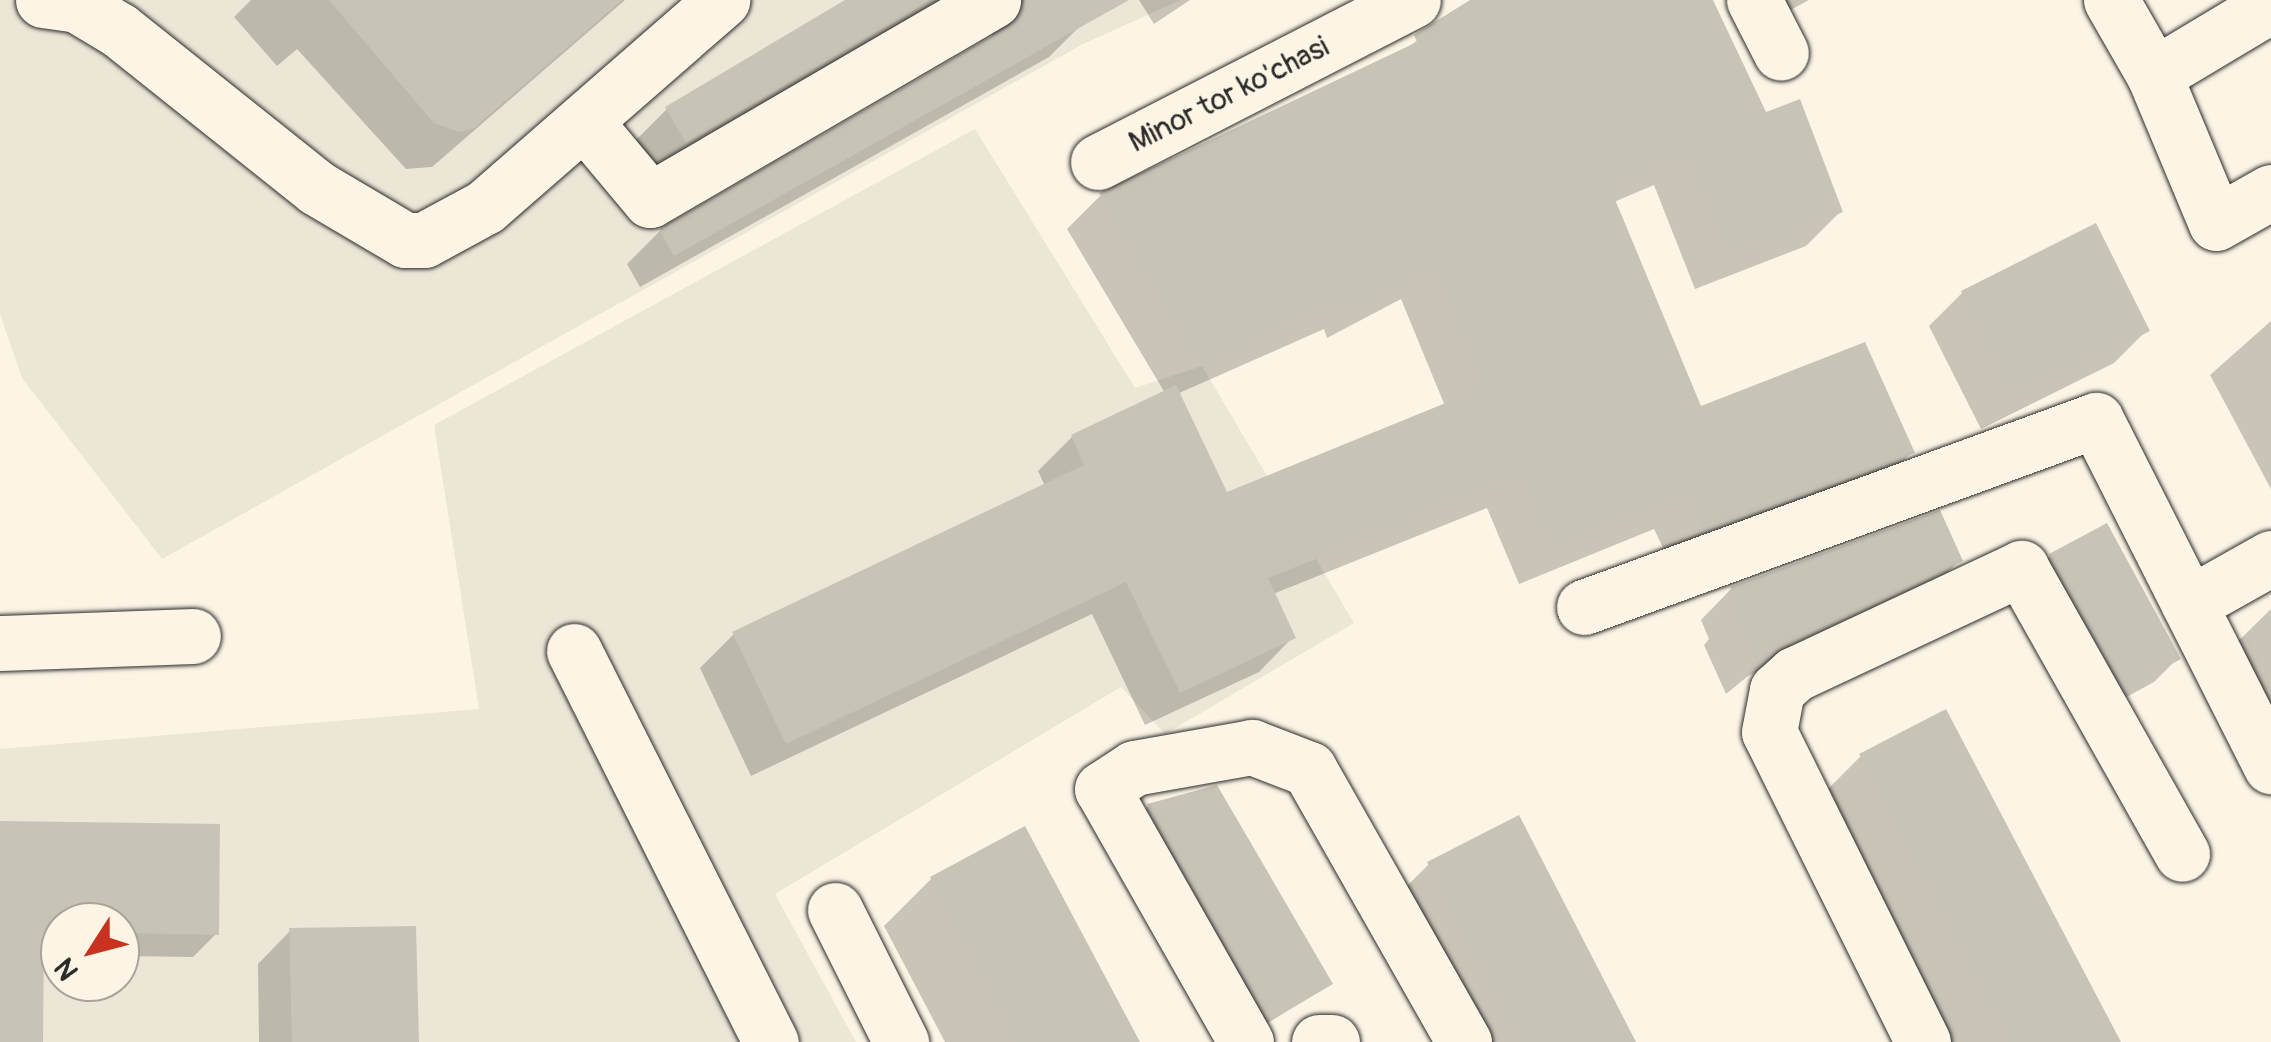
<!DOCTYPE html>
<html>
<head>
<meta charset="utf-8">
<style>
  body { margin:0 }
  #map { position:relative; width:2271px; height:1042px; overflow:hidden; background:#fcf5e5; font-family:Pangolin,sans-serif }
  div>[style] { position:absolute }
  .built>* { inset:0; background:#ece6d7 }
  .shadow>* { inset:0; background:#0003 }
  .building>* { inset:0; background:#c8c3b7 }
  .roads { filter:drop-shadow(0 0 2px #2b2b2b) drop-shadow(0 0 2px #2b2b2b) }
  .minor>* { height:55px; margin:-27.5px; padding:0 27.5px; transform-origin:27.5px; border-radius:27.5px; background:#fcf5e5 }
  span { translate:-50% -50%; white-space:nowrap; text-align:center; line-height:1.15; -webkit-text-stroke:9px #fcf5e5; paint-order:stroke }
  .street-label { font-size:30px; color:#2b2b2b }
  .north { position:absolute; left:40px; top:902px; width:100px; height:100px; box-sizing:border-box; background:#fcf5e5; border:2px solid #a8a49b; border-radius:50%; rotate:234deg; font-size:28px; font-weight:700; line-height:40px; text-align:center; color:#2b2b2b }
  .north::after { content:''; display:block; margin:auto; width:35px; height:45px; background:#c8321e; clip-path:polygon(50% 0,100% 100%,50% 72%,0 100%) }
</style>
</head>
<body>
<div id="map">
  <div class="built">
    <i style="clip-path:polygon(0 0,1181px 0,1083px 44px,162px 559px,22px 378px,0 314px)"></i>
    <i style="clip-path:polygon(evenodd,975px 129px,1135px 388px,1202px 366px,1354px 623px,1165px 734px,1121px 687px,775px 894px,856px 1042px,0 1042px,0 749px,479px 709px,434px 425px,975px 129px,60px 922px,120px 922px,120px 982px,60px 982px,60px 922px)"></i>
  </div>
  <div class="shadow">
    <i style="clip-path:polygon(251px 0,625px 0,432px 167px,406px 169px,297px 49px,277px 66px,234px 17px)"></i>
    <i style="clip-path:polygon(850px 0,1068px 0,1082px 24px,1049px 57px,640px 287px,627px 264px,660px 231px,992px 36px,988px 18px,653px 174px,634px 142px,667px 109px)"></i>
    <i style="clip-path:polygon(1139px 0,1190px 0,1154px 24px)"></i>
    <i style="clip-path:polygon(evenodd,1475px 0,1710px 0,1764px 116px,1840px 212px,1806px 246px,1695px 289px,1654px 185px,1614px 202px,1700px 409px,1912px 452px,1878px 486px,1670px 562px,1654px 529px,1519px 584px,1487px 508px,1273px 594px,1293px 637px,1259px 672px,1145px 725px,1092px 614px,751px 776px,700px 668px,734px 634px,1045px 486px,1038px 471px,1072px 437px,1165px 393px,1067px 229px,1101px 195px,1398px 54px,1475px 0,1401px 299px,1445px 406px,1225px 495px,1177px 394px,1324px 329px,1327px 338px,1401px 299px)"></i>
    <i style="clip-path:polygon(1759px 0,1809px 0,1770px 21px)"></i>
    <i style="clip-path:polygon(1962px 293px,2147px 330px,2114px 363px,1981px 429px,1929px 326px)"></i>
    <i style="clip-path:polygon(2271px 321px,2271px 489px,2210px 375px)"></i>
    <i style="clip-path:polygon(2050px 556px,2178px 658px,2154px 682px,2101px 711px,2027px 579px)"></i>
    <i style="clip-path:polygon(1960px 560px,1929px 591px,1748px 676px,1726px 694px,1704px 645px,1709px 639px,1701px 620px,1731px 589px)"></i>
    <i style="clip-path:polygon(2271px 609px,2271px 753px,2221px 658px)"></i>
    <i style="clip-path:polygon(1861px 756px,2118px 1042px,1938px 1042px,1813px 804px)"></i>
    <i style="clip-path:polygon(1215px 788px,1330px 984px,1257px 1030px,1136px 818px,1148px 806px)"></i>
    <i style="clip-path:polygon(0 823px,216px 934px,193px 957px,120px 956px,120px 922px,60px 922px,60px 955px,41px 955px,40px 1042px,0 1042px)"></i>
    <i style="clip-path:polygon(1429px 864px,1633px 1042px,1448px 1042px,1381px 912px)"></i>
    <i style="clip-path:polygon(931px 879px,1137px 1042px,945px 1042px,884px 926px)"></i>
    <i style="clip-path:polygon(290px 931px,416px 1042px,259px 1042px,258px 964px)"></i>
  </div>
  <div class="building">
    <i style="clip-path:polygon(329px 0,622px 0,474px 128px,459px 132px,434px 123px)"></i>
    <i style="clip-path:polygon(845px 0,931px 0,686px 143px,665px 107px)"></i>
    <i style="clip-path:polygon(1024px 0,1129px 0,674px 256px,659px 229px,1009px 27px)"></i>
    <i style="clip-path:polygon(1470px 0,1713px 0,1766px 112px,1800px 99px,1843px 212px,1730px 257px,1688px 152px,1609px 185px,1701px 406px,1865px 342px,1915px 453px,1704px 530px,1688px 496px,1553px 552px,1522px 476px,1268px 578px,1296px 638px,1180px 693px,1126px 582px,786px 744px,732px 632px,1084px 465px,1071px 435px,1176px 385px,1227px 492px,1485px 387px,1435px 267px,1362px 306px,1358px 297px,1202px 366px,1099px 193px,1417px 42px,1414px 35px)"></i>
    <i style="clip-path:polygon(2096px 223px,2150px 331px,2015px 398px,1961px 291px)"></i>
    <i style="clip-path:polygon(1940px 510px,1963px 561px,1782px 646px,1758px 665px,1733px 612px,1740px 609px,1730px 587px)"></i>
    <i style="clip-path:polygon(2107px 523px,2181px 659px,2125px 689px,2049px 554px)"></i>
    <i style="clip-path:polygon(1946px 709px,2121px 1042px,2011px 1042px,1859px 754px)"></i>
    <i style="clip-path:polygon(1217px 785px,1333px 984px,1270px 1021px,1147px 804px)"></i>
    <i style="clip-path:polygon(1519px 815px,1636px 1042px,1520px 1042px,1427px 862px)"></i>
    <i style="clip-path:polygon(0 821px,220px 824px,219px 935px,120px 933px,120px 922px,60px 922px,60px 932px,44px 932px,43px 1042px,0 1042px)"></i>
    <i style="clip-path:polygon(1025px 826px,1140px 1042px,1018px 1042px,930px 877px)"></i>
    <i style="clip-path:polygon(416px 926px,419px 1042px,292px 1042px,289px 928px)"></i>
  </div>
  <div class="roads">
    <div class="minor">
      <i style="left:43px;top:0;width:34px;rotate:8deg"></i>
      <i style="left:77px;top:5px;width:49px;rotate:30.8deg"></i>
      <i style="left:119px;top:30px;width:253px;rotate:38.6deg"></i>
      <i style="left:317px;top:188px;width:102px;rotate:30.6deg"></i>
      <i style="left:405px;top:240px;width:19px"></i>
      <i style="left:424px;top:240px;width:69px;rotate:-28.4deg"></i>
      <i style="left:485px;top:207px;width:315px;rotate:-41.1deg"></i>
      <i style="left:1754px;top:0;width:59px;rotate:63deg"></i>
      <i style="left:2111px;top:0;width:86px;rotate:60.2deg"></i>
      <i style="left:2154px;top:75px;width:160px;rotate:67.3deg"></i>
      <i style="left:2216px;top:223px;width:63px;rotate:-29.4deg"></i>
      <i style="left:2154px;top:75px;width:136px;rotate:-30.9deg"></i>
      <i style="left:584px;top:121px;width:103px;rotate:50.1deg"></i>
      <i style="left:650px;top:200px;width:397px;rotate:-30.2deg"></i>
      <i style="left:1098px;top:162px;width:354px;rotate:-27.2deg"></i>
      <i style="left:2189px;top:604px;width:94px;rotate:-29.3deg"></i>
      <i style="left:1584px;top:607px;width:545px;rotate:-20.06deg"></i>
      <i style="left:2096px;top:420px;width:388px;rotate:63.2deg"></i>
      <i style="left:0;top:643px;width:193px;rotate:-2.1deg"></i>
      <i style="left:574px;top:651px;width:438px;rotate:63.3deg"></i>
      <i style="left:835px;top:910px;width:148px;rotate:63.4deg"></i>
      <i style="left:1246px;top:1042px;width:291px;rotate:-119.6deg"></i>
      <i style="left:1102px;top:789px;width:38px;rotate:-33deg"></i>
      <i style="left:1134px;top:768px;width:120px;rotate:-10.1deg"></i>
      <i style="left:1252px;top:747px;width:61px;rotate:21.1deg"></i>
      <i style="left:1309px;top:769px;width:314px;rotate:60.4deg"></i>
      <i style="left:1319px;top:1042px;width:13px"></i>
      <i style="left:1923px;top:1042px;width:346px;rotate:-116.4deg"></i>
      <i style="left:1769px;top:732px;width:43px;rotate:-79.2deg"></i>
      <i style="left:1777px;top:690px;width:24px;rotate:-42deg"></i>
      <i style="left:1795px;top:674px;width:250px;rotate:-25.1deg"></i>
      <i style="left:2021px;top:568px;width:328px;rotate:60.6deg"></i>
    </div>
  </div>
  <div class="street-label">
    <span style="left:1229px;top:95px;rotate:-27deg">Minor tor ko'chasi</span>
  </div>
  <div class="north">N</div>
</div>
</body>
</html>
